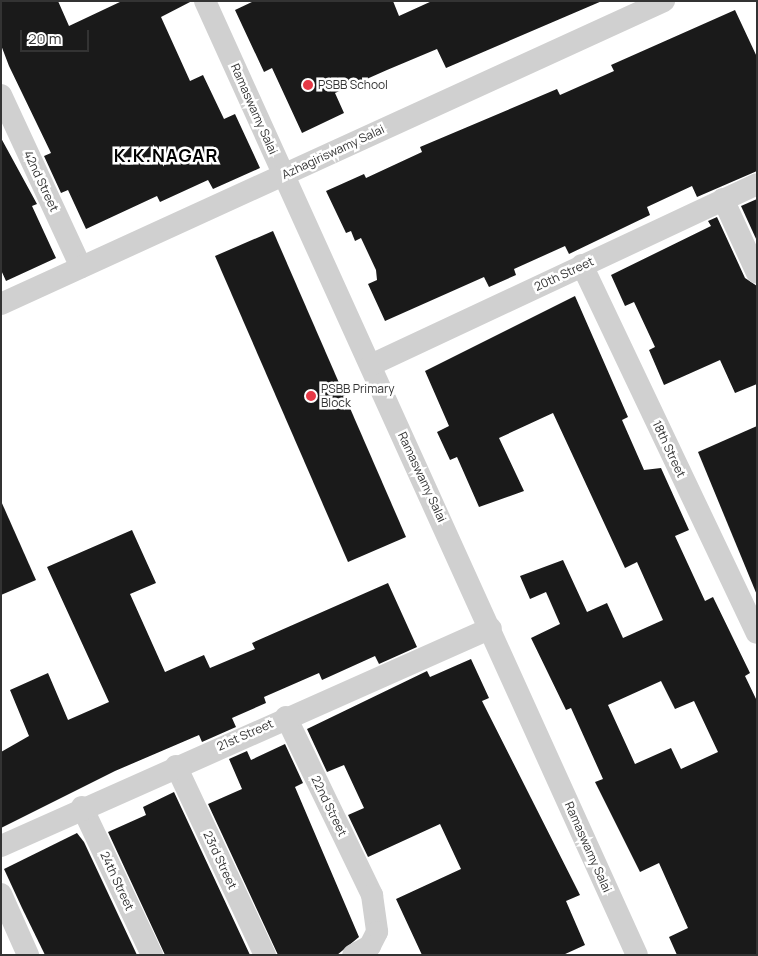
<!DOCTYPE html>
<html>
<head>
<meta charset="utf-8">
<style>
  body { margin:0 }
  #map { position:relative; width:758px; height:956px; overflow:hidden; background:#fff; font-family:Manrope,sans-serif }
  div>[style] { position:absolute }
  .building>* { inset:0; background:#1a1a1a }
  .minor>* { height:22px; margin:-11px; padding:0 11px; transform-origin:11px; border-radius:11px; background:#d0d0d0 }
  .dots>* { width:14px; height:14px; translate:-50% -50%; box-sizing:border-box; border:2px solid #fff; border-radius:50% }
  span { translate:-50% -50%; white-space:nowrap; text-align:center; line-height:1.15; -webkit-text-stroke:5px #fff; paint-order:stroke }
  .poi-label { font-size:12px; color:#333 }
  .left { translate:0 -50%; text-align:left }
  .street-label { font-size:12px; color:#333 }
  .district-label { font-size:18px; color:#000; font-weight:700; letter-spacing:1px }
  .frame { position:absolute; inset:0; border:2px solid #333; pointer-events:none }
  .scale { position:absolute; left:20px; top:30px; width:69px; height:22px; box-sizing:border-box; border:2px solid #333; border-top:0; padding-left:6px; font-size:15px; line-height:18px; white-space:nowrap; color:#333; -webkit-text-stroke:4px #fff; paint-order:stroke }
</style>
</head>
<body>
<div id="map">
  <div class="building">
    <i style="clip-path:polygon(1px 1px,58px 1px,69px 26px,122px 1px,192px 1px,161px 17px,190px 81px,203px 75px,224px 119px,235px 114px,260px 168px,213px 189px,208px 180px,160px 202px,157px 196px,86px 229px,68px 190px,61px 193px,44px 156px,51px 153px,9px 66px,1px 45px)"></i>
    <i style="clip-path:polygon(254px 1px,393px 1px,399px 16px,432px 1px,602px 1px,446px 68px,437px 49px,387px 70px,335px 93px,344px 113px,302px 133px,272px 68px,264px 72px,235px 10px)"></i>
    <i style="clip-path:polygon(735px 10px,757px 57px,757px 171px,697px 197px,692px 186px,647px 207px,650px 215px,569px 254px,565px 246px,514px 269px,516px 275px,489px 287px,484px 277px,385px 321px,368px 284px,377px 280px,376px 270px,361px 238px,355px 241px,351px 231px,346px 233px,326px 191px,364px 174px,366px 178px,422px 152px,420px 147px,557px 89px,560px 95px,614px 71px,611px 65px)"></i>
    <i style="clip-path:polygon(1px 138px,37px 204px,32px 206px,56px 258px,6px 281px,1px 270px)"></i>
    <i style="clip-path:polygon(757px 199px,757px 241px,741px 206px)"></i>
    <i style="clip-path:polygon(717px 217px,745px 278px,757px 286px,757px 384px,735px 393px,720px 360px,664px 385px,649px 350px,655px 347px,634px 302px,625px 306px,611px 275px,711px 226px,708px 221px)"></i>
    <i style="clip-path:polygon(273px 231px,406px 537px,348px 562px,215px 256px)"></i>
    <i style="clip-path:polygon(evenodd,575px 296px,628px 417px,622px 420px,644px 470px,661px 468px,689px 530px,675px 536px,705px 601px,713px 597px,750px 673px,745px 676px,757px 701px,757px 955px,677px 955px,669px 937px,688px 928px,659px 863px,640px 872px,595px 782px,603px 779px,571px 708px,566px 710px,531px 638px,560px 624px,546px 592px,530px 599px,520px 576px,563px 560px,587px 612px,607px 603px,623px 638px,663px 620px,637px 562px,625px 568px,553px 413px,499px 438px,524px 491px,479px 507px,457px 457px,450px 460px,437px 432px,449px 426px,425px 371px,575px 296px,661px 681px,675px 709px,694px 701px,718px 752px,681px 769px,671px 748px,635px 764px,608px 705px,661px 681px)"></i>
    <i style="clip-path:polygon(757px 426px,757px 595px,698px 452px)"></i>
    <i style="clip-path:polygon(1px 501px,36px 580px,1px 595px)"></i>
    <i style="clip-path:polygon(132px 530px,156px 583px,130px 594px,165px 672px,204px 655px,210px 668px,255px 649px,252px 643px,388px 583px,417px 647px,379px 664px,375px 656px,322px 680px,319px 673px,264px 697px,266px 703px,232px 718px,236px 727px,202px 742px,199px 735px,115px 771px,1px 828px,1px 752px,29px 736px,10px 690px,48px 673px,68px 720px,109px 702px,47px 567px)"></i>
    <i style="clip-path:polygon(471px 659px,489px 698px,482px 701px,580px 895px,566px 901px,585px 945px,563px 955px,422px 955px,396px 899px,461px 869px,440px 824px,368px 857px,348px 815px,364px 808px,344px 765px,327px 772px,307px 729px,427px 671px,430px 677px)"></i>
    <i style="clip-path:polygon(285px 744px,303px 783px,295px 787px,359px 937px,337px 955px,278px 955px,208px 804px,242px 789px,229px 759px,247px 751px,251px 760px)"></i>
    <i style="clip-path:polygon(174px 792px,250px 955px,165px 955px,108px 832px,146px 815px,143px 807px)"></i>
    <i style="clip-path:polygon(77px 833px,84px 842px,137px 955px,45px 955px,22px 908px,4px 869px)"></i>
  </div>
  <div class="minor">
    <i style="left:205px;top:1px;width:1047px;rotate:65.64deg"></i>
    <i style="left:1px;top:95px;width:190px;rotate:65.1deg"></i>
    <i style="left:723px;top:199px;width:81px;rotate:65.3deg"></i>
    <i style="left:582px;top:265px;width:407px;rotate:64.6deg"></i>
    <i style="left:1px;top:304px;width:729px;rotate:-24.56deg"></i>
    <i style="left:371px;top:365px;width:426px;rotate:-25.1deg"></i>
    <i style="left:286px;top:717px;width:198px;rotate:64.2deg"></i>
    <i style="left:372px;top:895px;width:37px;rotate:82deg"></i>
    <i style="left:377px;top:932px;width:16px;rotate:117deg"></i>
    <i style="left:370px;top:946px;width:19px;rotate:152deg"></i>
    <i style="left:176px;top:766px;width:209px;rotate:64.8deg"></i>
    <i style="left:82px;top:807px;width:164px;rotate:64.7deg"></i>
    <i style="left:1px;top:846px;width:536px;rotate:-23.98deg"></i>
    <i style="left:1px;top:894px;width:67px;rotate:66.1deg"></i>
  </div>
  <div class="dots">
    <i style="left:308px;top:85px;background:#e63946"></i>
    <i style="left:311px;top:396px;background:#e63946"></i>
  </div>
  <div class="poi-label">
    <span class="left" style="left:318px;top:85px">PSBB School</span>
    <span class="left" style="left:321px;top:396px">PSBB Primary<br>Block</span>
  </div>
  <div class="street-label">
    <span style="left:254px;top:109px;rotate:66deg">Ramaswamy Salai</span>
    <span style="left:333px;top:152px;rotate:-25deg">Azhagiriswamy Salai</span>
    <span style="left:41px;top:181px;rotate:65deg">42nd Street</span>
    <span style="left:564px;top:274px;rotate:-25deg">20th Street</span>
    <span style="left:669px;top:449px;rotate:65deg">18th Street</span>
    <span style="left:422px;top:477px;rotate:65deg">Ramaswamy Salai</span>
    <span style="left:245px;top:735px;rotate:-24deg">21st Street</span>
    <span style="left:329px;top:806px;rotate:64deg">22nd Street</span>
    <span style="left:588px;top:847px;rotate:66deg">Ramaswamy Salai</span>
    <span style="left:220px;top:860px;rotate:65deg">23rd Street</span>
    <span style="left:117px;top:881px;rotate:65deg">24th Street</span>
  </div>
  <div class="district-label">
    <span style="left:166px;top:155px">K.K.NAGAR</span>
  </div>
  <div class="frame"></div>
  <div class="scale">20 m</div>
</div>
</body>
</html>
